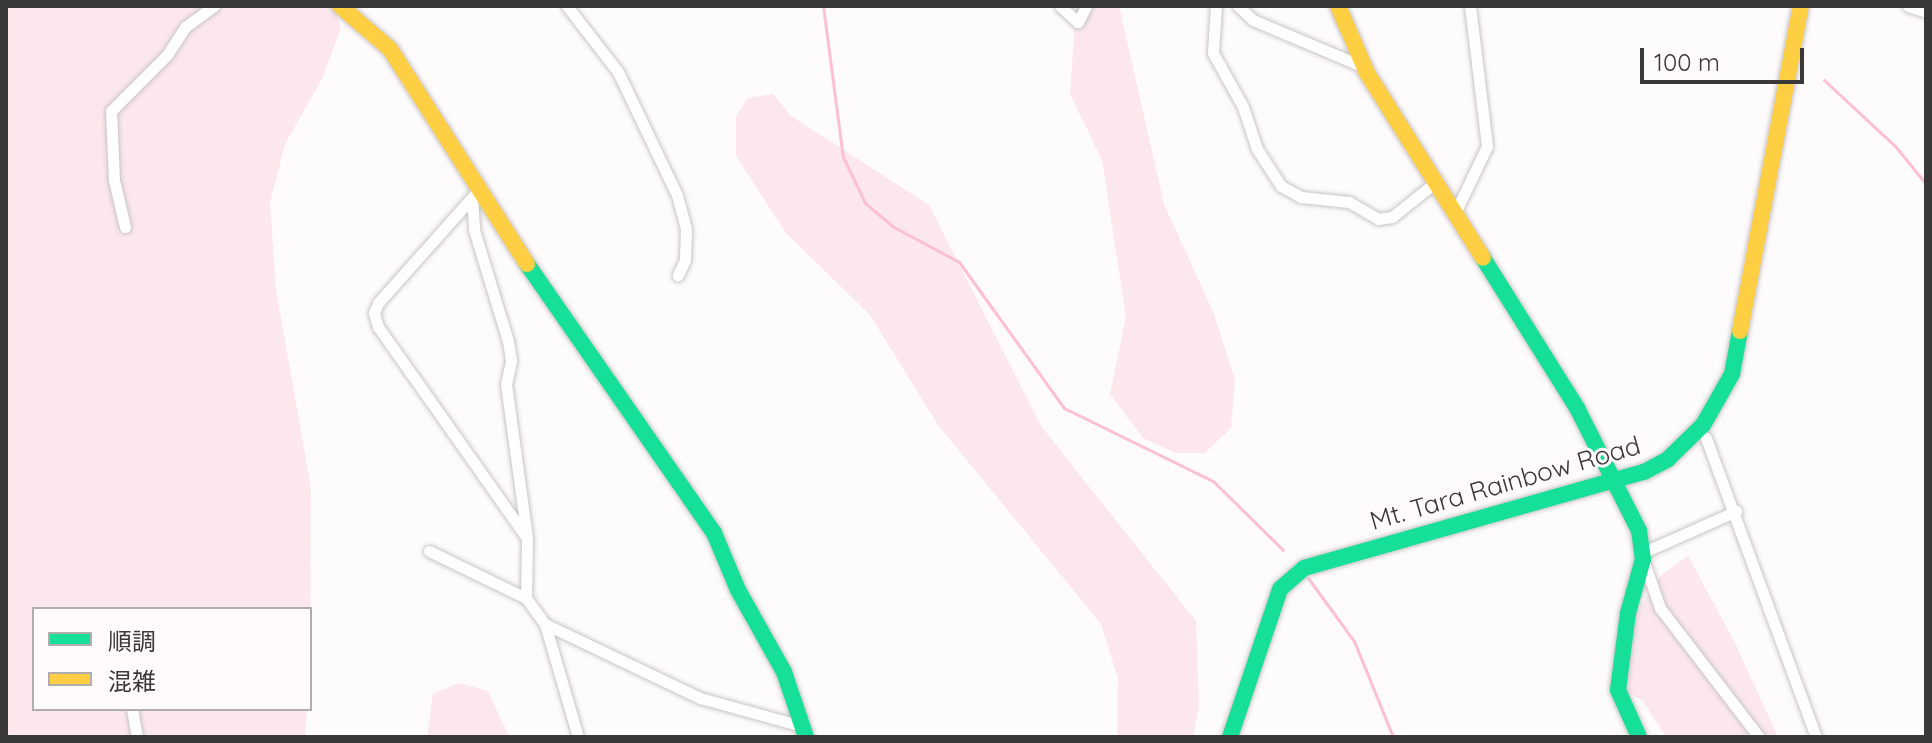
<!DOCTYPE html>
<html>
<head>
<meta charset="utf-8">
<style>
  body { margin:0 }
  #map { position:relative; width:1932px; height:743px; overflow:hidden; background:#fefbfc; font-family:Quicksand,"Noto Sans JP",sans-serif }
  div>[style] { position:absolute }
  .green>* { inset:0; background:#fce7ed }
  .stream>* { height:3px; margin:-1.5px; padding:0 1.5px; transform-origin:1.5px; border-radius:1.5px; background:#fdc0d2 }
  .roads { filter:drop-shadow(0 0 2px #c8c5c6) drop-shadow(0 0 2px #c8c5c6) }
  .street>* { height:11px; margin:-5.5px; padding:0 5.5px; transform-origin:5.5px; border-radius:5.5px; background:#fffeff }
  .fast>* { height:16px; margin:-8px; padding:0 8px; transform-origin:8px; border-radius:8px; background:#16e098 }
  .slow>* { height:16px; margin:-8px; padding:0 8px; transform-origin:8px; border-radius:8px; background:#ffcf43 }
  span { translate:-50% -50%; white-space:nowrap; text-align:center; line-height:1.15; -webkit-text-stroke:6px #fffafb; paint-order:stroke }
  .street-label { font-size:26px; color:#3b3839 }
  .frame { position:absolute; inset:0; border:8px solid #3b3839; pointer-events:none }
  .legend { position:absolute; left:32px; top:607px; width:280px; height:104px; box-sizing:border-box; background:#fffafb; border:2px solid #b1acad; margin:0; padding:10px 14px; list-style:none; font-size:24px; color:#3b3839 }
  .legend li { display:flex; align-items:center; gap:16px; height:40px }
  .legend b { width:40px; border:2px solid #b1acad }
  .scale { position:absolute; left:1640px; top:48px; width:164px; height:36px; box-sizing:border-box; border:4px solid #3b3839; border-top:0; padding-left:10px; font-size:24px; line-height:28px; white-space:nowrap; color:#3b3839; -webkit-text-stroke:6px #fffafb; paint-order:stroke }
</style>
</head>
<body>
<div id="map">
  <div class="green">
    <i style="clip-path:polygon(6px 6px,334px 6px,341px 28px,322px 79px,285px 144px,270px 203px,276px 290px,311px 488px,310px 656px,310px 609px,34px 609px,34px 709px,307px 709px,305px 737px,6px 737px)"></i>
    <i style="clip-path:polygon(1076px 6px,1119px 6px,1164px 204px,1214px 314px,1235px 380px,1231px 428px,1205px 453px,1176px 453px,1143px 438px,1110px 394px,1126px 317px,1102px 160px,1070px 94px)"></i>
    <i style="clip-path:polygon(773px 94px,791px 116px,929px 205px,1041px 426px,1196px 621px,1199px 705px,1193px 737px,1117px 737px,1118px 679px,1101px 624px,938px 425px,870px 315px,786px 233px,736px 156px,736px 116px,748px 98px)"></i>
    <i style="clip-path:polygon(1688px 556px,1735px 643px,1778px 737px,1666px 737px,1643px 701px,1612px 683px,1636px 614px,1661px 575px)"></i>
    <i style="clip-path:polygon(459px 683px,488px 691px,509px 737px,427px 737px,433px 694px)"></i>
  </div>
  <div class="stream">
    <i style="left:823px;top:6px;width:152px;rotate:82.5deg"></i>
    <i style="left:843px;top:157px;width:51px;rotate:64.4deg"></i>
    <i style="left:865px;top:203px;width:35px;rotate:40deg"></i>
    <i style="left:892px;top:226px;width:76px;rotate:28.2deg"></i>
    <i style="left:959px;top:262px;width:180px;rotate:54.3deg"></i>
    <i style="left:1064px;top:408px;width:166px;rotate:26.1deg"></i>
    <i style="left:1213px;top:481px;width:98px;rotate:44.6deg"></i>
    <i style="left:1824px;top:80px;width:97px;rotate:42.9deg"></i>
    <i style="left:1895px;top:146px;width:49px;rotate:50.8deg"></i>
    <i style="left:1308px;top:578px;width:78px;rotate:53.9deg"></i>
    <i style="left:1354px;top:641px;width:104px;rotate:67.9deg"></i>
  </div>
  <div class="roads">
    <div class="street">
      <i style="left:567px;top:6px;width:83px;rotate:52.3deg"></i>
      <i style="left:618px;top:72px;width:136px;rotate:64.4deg"></i>
      <i style="left:677px;top:195px;width:35px;rotate:75deg"></i>
      <i style="left:686px;top:229px;width:31px;rotate:92deg"></i>
      <i style="left:685px;top:260px;width:17px;rotate:115deg"></i>
      <i style="left:1060px;top:6px;width:24px;rotate:42deg"></i>
      <i style="left:1078px;top:22px;width:18px;rotate:-63deg"></i>
      <i style="left:1216px;top:6px;width:47px;rotate:93.7deg"></i>
      <i style="left:1213px;top:53px;width:62px;rotate:60.9deg"></i>
      <i style="left:1243px;top:107px;width:44px;rotate:71.6deg"></i>
      <i style="left:1257px;top:149px;width:44px;rotate:57deg"></i>
      <i style="left:1281px;top:186px;width:23px;rotate:29deg"></i>
      <i style="left:1301px;top:197px;width:48px;rotate:5.9deg"></i>
      <i style="left:1349px;top:202px;width:34px;rotate:30deg"></i>
      <i style="left:1378px;top:219px;width:14px;rotate:-8deg"></i>
      <i style="left:1392px;top:217px;width:58px;rotate:-38.7deg"></i>
      <i style="left:1238px;top:6px;width:21px;rotate:43deg"></i>
      <i style="left:1253px;top:20px;width:121px;rotate:22.9deg"></i>
      <i style="left:1908px;top:6px;width:19px;rotate:18deg"></i>
      <i style="left:472px;top:198px;width:32px;rotate:86deg"></i>
      <i style="left:474px;top:230px;width:116px;rotate:73deg"></i>
      <i style="left:508px;top:341px;width:20px;rotate:81deg"></i>
      <i style="left:511px;top:361px;width:24px;rotate:102deg"></i>
      <i style="left:506px;top:384px;width:155px;rotate:82.2deg"></i>
      <i style="left:527px;top:538px;width:258px;rotate:-125.2deg"></i>
      <i style="left:378px;top:327px;width:15px;rotate:-106deg"></i>
      <i style="left:374px;top:313px;width:11px;rotate:-68deg"></i>
      <i style="left:378px;top:303px;width:149px;rotate:-48.3deg"></i>
      <i style="left:1456px;top:211px;width:72px;rotate:-64.5deg"></i>
      <i style="left:1487px;top:146px;width:141px;rotate:-96.9deg"></i>
      <i style="left:125px;top:227px;width:48px;rotate:-103.2deg"></i>
      <i style="left:114px;top:180px;width:69px;rotate:-92.5deg"></i>
      <i style="left:111px;top:111px;width:79px;rotate:-45deg"></i>
      <i style="left:167px;top:55px;width:33px;rotate:-57deg"></i>
      <i style="left:185px;top:27px;width:36px;rotate:-36deg"></i>
      <i style="left:1706px;top:438px;width:319px;rotate:69.8deg"></i>
      <i style="left:429px;top:551px;width:108px;rotate:25.9deg"></i>
      <i style="left:526px;top:598px;width:32px;rotate:54deg"></i>
      <i style="left:545px;top:624px;width:118px;rotate:73.7deg"></i>
      <i style="left:1644px;top:552px;width:101px;rotate:-24deg"></i>
      <i style="left:1644px;top:562px;width:49px;rotate:70.8deg"></i>
      <i style="left:1660px;top:608px;width:163px;rotate:52.5deg"></i>
      <i style="left:526px;top:598px;width:60px;rotate:-89deg"></i>
      <i style="left:545px;top:624px;width:172px;rotate:25.5deg"></i>
      <i style="left:700px;top:698px;width:102px;rotate:15.4deg"></i>
      <i style="left:132px;top:709px;width:28px;rotate:80deg"></i>
    </div>
    <div class="fast">
      <i style="left:1483px;top:258px;width:177px;rotate:57.9deg"></i>
      <i style="left:1577px;top:408px;width:138px;rotate:63.2deg"></i>
      <i style="left:1639px;top:531px;width:28px;rotate:82deg"></i>
      <i style="left:1643px;top:559px;width:56px;rotate:105.5deg"></i>
      <i style="left:1628px;top:613px;width:78px;rotate:97.4deg"></i>
      <i style="left:1618px;top:690px;width:51px;rotate:65.9deg"></i>
      <i style="left:527px;top:264px;width:328px;rotate:55.2deg"></i>
      <i style="left:714px;top:533px;width:62px;rotate:67.2deg"></i>
      <i style="left:738px;top:590px;width:94px;rotate:60.7deg"></i>
      <i style="left:784px;top:672px;width:69px;rotate:71.3deg"></i>
      <i style="left:1230px;top:737px;width:156px;rotate:-71.3deg"></i>
      <i style="left:1280px;top:589px;width:32px;rotate:-41deg"></i>
      <i style="left:1304px;top:568px;width:353px;rotate:-15.8deg"></i>
      <i style="left:1644px;top:472px;width:27px;rotate:-28deg"></i>
      <i style="left:1668px;top:459px;width:49px;rotate:-44.2deg"></i>
      <i style="left:1703px;top:425px;width:59px;rotate:-60.4deg"></i>
      <i style="left:1732px;top:374px;width:44px;rotate:-79.5deg"></i>
    </div>
    <div class="slow">
      <i style="left:340px;top:6px;width:66px;rotate:40.7deg"></i>
      <i style="left:390px;top:49px;width:255px;rotate:57.5deg"></i>
      <i style="left:1338px;top:6px;width:73px;rotate:66.6deg"></i>
      <i style="left:1367px;top:73px;width:218px;rotate:57.9deg"></i>
      <i style="left:1740px;top:331px;width:331px;rotate:-79.4deg"></i>
    </div>
  </div>
  <div class="street-label">
    <span style="left:1505px;top:483px;rotate:-16deg">Mt. Tara Rainbow Road</span>
  </div>
  <div class="frame"></div>
  <ul class="legend">
  <li><b style="height:10px;background:#16e098"></b>順調</li>
  <li><b style="height:10px;background:#ffcf43"></b>混雑</li>
  </ul>
  <div class="scale">100 m</div>
</div>
</body>
</html>
